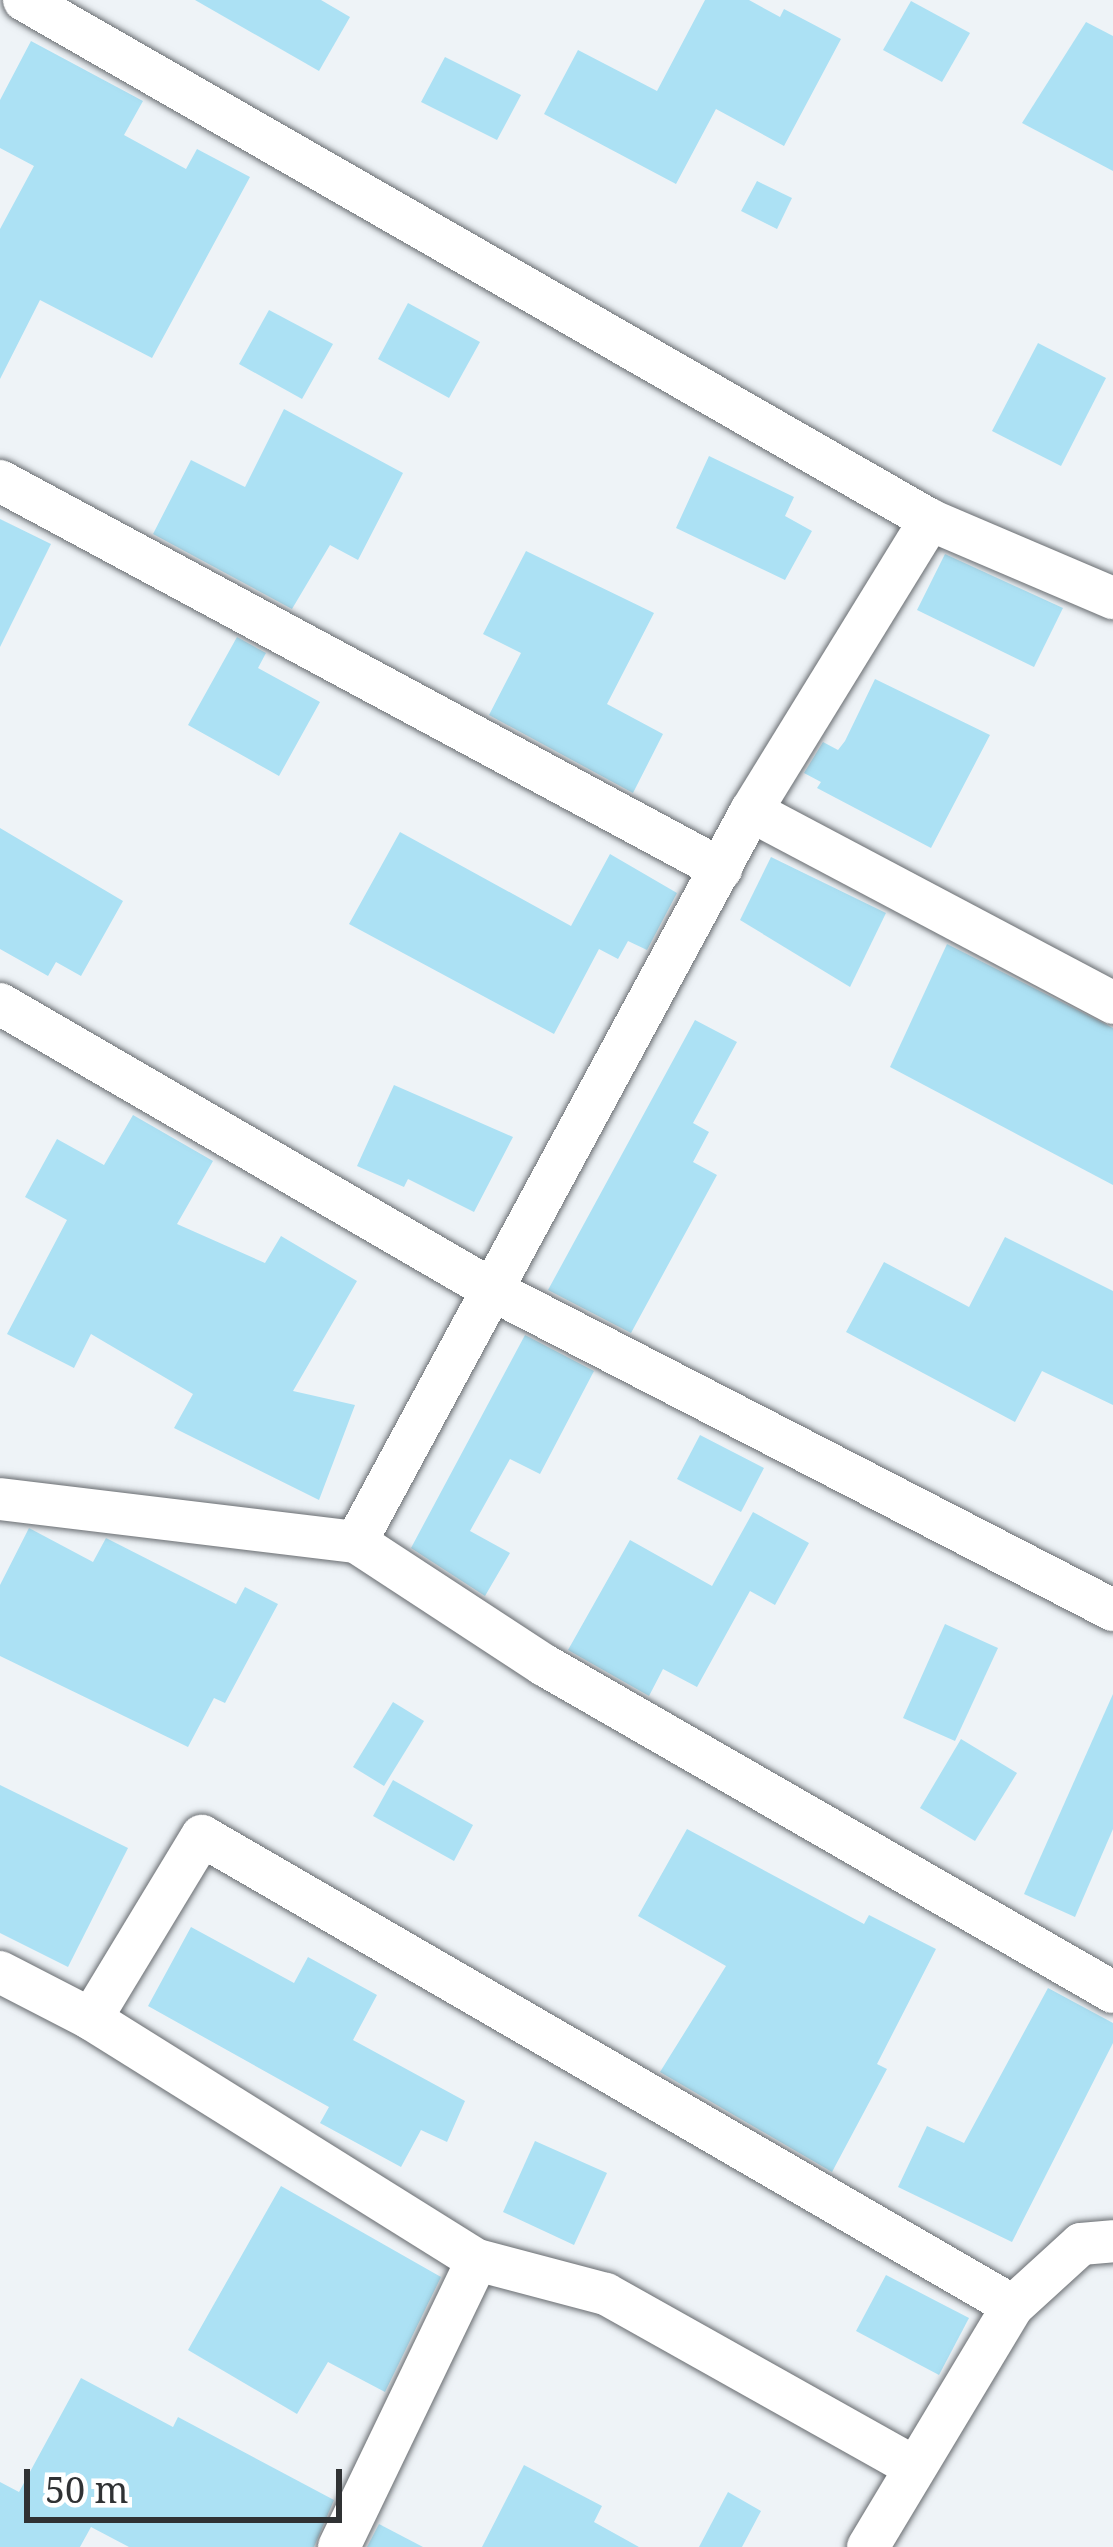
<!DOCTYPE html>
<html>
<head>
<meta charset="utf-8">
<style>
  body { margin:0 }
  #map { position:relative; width:1113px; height:2547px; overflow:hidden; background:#eef3f7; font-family:"Noto Serif",serif }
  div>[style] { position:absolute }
  .building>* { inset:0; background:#ace1f4 }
  .roads { filter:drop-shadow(0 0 3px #686c70) drop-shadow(0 0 3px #686c70) }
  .minor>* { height:42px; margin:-21px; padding:0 21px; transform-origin:21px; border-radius:21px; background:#fff }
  span { translate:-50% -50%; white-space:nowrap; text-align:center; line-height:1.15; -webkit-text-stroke:10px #fff; paint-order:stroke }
  .scale { position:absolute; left:24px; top:2469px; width:318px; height:54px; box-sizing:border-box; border:6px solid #303234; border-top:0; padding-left:15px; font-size:36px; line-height:42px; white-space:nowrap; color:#303234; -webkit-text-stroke:9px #fff; paint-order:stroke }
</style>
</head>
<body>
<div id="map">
  <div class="building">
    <i style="clip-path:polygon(195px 0,321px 0,350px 17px,319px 71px)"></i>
    <i style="clip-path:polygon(705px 0,749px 0,780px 17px,784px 9px,841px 39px,784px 146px,716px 109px,676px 184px,544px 114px,578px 50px,657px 91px)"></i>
    <i style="clip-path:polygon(911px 1px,970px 33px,942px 82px,883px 50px)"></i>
    <i style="clip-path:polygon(1086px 22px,1113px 36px,1113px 171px,1022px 123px)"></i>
    <i style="clip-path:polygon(31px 41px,143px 101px,124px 135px,186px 169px,197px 149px,250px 177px,152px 358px,40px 300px,0 379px,0 229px,34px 166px,0 148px,0 100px)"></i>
    <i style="clip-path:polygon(445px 57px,521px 95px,497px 140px,421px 102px)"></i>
    <i style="clip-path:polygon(757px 181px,792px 198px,777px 229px,741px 211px)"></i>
    <i style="clip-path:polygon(408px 303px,480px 342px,449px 398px,378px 359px)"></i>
    <i style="clip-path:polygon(269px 310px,333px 344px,302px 399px,239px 364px)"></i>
    <i style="clip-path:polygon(1038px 343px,1106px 378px,1061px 466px,992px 431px)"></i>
    <i style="clip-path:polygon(284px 409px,403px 473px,358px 560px,330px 545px,292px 609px,153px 534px,191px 460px,245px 487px)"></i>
    <i style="clip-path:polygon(709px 456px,794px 497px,785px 516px,812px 531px,785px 580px,676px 528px)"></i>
    <i style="clip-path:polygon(0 519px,51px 544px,0 647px)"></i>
    <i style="clip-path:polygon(526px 551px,654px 613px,607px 704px,663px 734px,633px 793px,489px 715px,521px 653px,483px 634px)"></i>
    <i style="clip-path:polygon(945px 554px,1063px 608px,1034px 667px,917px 610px)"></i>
    <i style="clip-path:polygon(237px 637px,266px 653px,258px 668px,320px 702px,279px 776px,188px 725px)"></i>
    <i style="clip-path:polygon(875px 679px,990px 735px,931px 848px,817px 788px,821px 782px,804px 773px,823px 742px,838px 750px,845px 741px)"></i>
    <i style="clip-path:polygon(0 828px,123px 901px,81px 976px,56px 962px,48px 976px,0 949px)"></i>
    <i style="clip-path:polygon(400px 832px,571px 926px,610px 854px,677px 893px,647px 950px,628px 941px,618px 959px,599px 949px,554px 1034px,349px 924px)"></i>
    <i style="clip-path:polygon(771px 857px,886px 913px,850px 987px,740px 920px)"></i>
    <i style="clip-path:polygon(947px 944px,1113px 1028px,1113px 1185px,890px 1067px)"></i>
    <i style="clip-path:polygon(695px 1020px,737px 1042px,693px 1123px,709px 1132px,693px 1162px,717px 1175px,631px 1333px,548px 1290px)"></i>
    <i style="clip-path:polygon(394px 1085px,513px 1137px,474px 1212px,408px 1179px,404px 1187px,357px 1166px)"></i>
    <i style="clip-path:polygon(133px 1115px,213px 1161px,177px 1224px,265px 1263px,281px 1236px,357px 1281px,293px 1391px,355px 1405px,319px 1500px,174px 1428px,193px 1394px,91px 1334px,74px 1368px,7px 1334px,67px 1220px,25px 1197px,57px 1139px,104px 1165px)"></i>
    <i style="clip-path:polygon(1005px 1237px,1113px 1291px,1113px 1405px,1042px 1371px,1015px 1422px,846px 1332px,884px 1262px,969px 1307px)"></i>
    <i style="clip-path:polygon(525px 1335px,594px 1371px,540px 1474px,510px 1459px,470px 1531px,510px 1553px,485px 1596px,411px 1548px)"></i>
    <i style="clip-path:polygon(700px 1435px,764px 1468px,741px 1512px,677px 1479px)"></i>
    <i style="clip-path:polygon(753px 1512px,809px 1543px,775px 1605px,750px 1591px,697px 1687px,663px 1669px,649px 1696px,568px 1650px,630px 1540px,712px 1586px)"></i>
    <i style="clip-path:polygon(29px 1528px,93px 1562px,106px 1538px,236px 1604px,245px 1587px,278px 1604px,225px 1703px,214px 1698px,188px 1747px,0 1656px,0 1585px)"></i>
    <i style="clip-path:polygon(945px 1624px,998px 1648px,955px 1741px,903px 1718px)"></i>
    <i style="clip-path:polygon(1113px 1694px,1113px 1829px,1075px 1917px,1024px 1894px)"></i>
    <i style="clip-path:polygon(393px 1702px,424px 1721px,384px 1786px,353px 1767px)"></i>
    <i style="clip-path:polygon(961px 1739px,1017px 1773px,975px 1841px,920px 1808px)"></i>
    <i style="clip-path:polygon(393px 1780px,473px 1825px,454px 1861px,373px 1816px)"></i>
    <i style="clip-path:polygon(0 1785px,128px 1848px,68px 1967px,0 1933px)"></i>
    <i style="clip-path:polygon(687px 1829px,864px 1924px,869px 1915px,936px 1949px,877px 2064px,887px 2069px,832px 2172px,660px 2072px,726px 1966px,638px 1916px)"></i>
    <i style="clip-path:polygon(191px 1927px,294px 1983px,308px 1957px,377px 1995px,353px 2040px,465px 2101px,447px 2142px,421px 2130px,401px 2167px,320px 2123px,329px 2107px,148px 2006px)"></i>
    <i style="clip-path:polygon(1048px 1988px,1113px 2023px,1113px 2043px,1012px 2242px,898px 2187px,927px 2126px,964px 2143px)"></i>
    <i style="clip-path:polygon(535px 2141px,607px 2173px,574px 2245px,503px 2212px)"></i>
    <i style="clip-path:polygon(281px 2186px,441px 2277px,385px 2392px,328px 2362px,297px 2414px,188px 2350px)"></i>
    <i style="clip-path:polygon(886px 2275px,969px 2318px,939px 2375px,856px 2331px)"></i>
    <i style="clip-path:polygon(81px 2378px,173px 2427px,178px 2417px,334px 2500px,314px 2547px,129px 2547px,91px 2527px,80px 2547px,0 2547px,0 2482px,19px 2492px)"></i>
    <i style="clip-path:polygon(524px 2465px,602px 2506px,594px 2522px,639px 2547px,482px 2547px)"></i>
    <i style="clip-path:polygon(728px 2492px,761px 2511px,742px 2547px,699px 2547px)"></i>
    <i style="clip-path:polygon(379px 2524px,423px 2547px,367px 2547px)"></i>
  </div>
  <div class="roads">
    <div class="minor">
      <i style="left:24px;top:0;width:1045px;rotate:29.85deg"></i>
      <i style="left:930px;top:520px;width:199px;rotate:23.1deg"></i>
      <i style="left:0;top:481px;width:819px;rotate:28.29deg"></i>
      <i style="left:751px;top:811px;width:410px;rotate:27.9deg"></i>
      <i style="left:0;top:1004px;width:574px;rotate:30.14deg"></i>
      <i style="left:496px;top:1292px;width:694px;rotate:27.27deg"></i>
      <i style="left:0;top:1499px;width:359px;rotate:6.9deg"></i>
      <i style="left:356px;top:1542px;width:225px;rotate:33.2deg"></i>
      <i style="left:544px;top:1665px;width:656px;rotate:29.89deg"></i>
      <i style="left:356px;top:1542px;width:831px;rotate:-61.62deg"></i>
      <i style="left:751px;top:811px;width:342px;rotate:-58.4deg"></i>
      <i style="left:0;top:1972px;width:102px;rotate:27.3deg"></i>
      <i style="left:91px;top:2019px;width:455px;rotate:32deg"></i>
      <i style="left:477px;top:2260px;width:133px;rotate:14.8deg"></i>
      <i style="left:606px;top:2294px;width:351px;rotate:29.3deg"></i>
      <i style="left:91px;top:2019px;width:214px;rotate:-58.8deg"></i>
      <i style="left:202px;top:1836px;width:937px;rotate:30.09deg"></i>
      <i style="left:339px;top:2547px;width:318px;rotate:-64.3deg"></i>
      <i style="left:868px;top:2547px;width:281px;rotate:-59deg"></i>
      <i style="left:1013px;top:2306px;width:92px;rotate:-42.4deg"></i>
      <i style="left:1081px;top:2244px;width:32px;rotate:-5deg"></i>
    </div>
  </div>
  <div class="scale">50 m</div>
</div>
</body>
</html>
